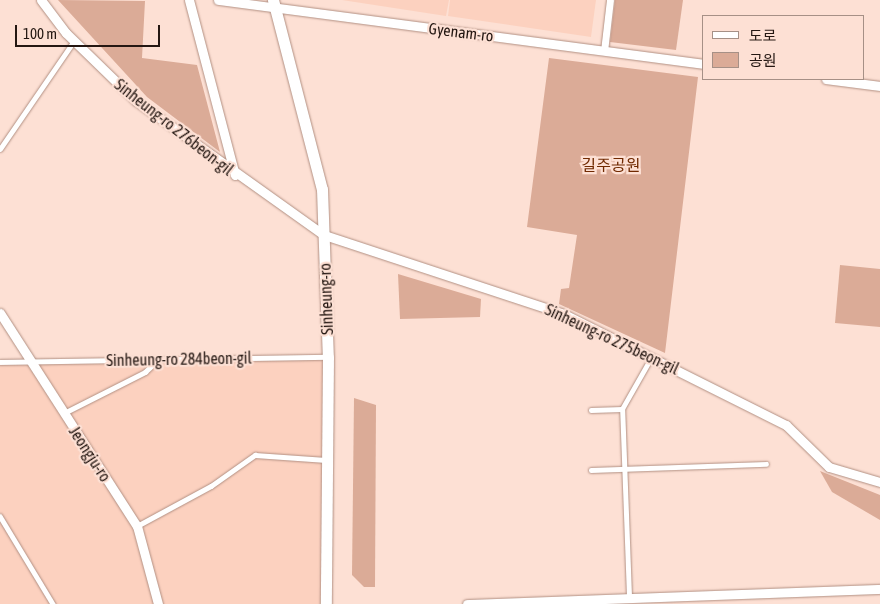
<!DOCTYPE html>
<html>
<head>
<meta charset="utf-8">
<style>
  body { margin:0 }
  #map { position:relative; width:880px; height:604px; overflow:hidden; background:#fde0d4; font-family:"Asap Condensed","Noto Sans KR",sans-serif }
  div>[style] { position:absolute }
  .built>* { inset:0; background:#fcd1bf }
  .green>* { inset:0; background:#dbab97 }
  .roads { filter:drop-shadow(0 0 1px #b29083) drop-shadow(0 0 1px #b29083) }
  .service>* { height:4.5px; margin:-2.25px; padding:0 2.25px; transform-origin:2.25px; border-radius:2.25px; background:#fff }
  .pedestrian>* { height:7px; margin:-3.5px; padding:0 3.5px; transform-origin:3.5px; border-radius:3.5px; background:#fff }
  .minor>* { height:9px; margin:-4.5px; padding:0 4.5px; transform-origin:4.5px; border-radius:4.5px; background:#fff }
  .tertiary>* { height:11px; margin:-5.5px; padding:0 5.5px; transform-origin:5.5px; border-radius:5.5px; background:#fff }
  span { translate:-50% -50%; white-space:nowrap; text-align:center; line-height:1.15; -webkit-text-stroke:4.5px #fde0d4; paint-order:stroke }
  .street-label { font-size:16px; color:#241712 }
  .park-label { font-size:16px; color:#702901 }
  .legend { position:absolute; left:702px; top:15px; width:162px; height:65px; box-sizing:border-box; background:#fde0d4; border:1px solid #a69086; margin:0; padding:6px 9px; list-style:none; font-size:15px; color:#241712 }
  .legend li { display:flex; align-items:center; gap:10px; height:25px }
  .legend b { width:25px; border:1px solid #a69086 }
  .scale { position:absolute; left:15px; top:25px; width:145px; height:22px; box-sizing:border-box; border:2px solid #241712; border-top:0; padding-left:6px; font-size:15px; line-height:18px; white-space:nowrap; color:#241712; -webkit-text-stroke:4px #fde0d4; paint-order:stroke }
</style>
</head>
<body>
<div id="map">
  <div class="built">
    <i style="clip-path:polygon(342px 0,449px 0,446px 16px)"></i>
    <i style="clip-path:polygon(450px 0,596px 0,591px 37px,448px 16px)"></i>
    <i style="clip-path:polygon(328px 357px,326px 604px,0 604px,0 363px)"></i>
  </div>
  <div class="green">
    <i style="clip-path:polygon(58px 0,145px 1px,142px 58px,197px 65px,220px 152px,147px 97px)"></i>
    <i style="clip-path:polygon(615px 0,683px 0,676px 50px,610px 42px)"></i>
    <i style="clip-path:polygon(549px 58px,698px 77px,665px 353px,559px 304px,561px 289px,569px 288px,577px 235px,527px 227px)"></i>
    <i style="clip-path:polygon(840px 265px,880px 269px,880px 327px,835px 323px)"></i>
    <i style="clip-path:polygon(398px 274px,481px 299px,480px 317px,400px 319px)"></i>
    <i style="clip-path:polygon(354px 398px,376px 405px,375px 587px,364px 587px,352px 575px)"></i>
    <i style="clip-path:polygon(820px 471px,880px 495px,880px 520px,832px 492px)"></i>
  </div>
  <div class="roads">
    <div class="service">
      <i style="left:0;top:149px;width:131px;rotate:-55.6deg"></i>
      <i style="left:0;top:362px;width:327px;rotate:-0.9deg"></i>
      <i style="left:591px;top:410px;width:31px;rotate:-2deg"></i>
      <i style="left:64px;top:413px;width:91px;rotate:-26.8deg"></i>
      <i style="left:145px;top:372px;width:18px;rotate:-43deg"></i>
      <i style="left:591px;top:470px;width:175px;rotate:-2deg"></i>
      <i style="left:0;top:516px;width:103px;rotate:58.9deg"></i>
      <i style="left:137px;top:526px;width:84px;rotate:-28.4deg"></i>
      <i style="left:211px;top:486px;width:54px;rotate:-35.2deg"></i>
      <i style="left:255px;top:455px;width:71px;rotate:4deg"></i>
      <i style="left:629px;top:596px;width:187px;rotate:-92.1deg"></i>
      <i style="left:622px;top:409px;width:59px;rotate:-60.4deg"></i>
    </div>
    <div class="pedestrian">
      <i style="left:604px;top:51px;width:51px;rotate:-83.3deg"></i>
    </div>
    <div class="minor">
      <i style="left:41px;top:0;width:41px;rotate:52.9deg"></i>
      <i style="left:66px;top:33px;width:98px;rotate:44.2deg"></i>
      <i style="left:136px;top:101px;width:231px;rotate:35.5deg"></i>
      <i style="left:324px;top:235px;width:253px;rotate:18.2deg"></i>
      <i style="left:564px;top:314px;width:248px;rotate:26.6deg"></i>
      <i style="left:786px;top:425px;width:60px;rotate:44.3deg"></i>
      <i style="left:829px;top:467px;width:53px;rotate:16.4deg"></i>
      <i style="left:189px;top:0;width:181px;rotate:75.3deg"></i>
      <i style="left:218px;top:0;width:490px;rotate:7.5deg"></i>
      <i style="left:826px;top:79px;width:54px;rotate:7.4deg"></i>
      <i style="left:0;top:313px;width:253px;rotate:57.3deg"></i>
      <i style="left:137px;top:526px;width:81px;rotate:74.9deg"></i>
      <i style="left:467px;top:604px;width:413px;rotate:-2.1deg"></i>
    </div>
    <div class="tertiary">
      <i style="left:273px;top:0;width:195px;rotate:75.5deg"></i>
      <i style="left:322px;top:189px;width:168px;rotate:88deg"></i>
      <i style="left:328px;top:357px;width:247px;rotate:90.5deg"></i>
    </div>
  </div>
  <div class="street-label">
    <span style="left:461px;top:32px;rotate:7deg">Gyenam-ro</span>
    <span style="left:174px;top:127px;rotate:38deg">Sinheung-ro 276beon-gil</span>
    <span style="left:326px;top:299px;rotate:-92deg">Sinheung-ro</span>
    <span style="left:612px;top:339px;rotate:25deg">Sinheung-ro 275beon-gil</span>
    <span style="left:179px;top:359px;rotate:-1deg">Sinheung-ro 284beon-gil</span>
    <span style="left:90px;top:454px;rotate:57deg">Jeongju-ro</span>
  </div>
  <div class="park-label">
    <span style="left:611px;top:165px">길주공원</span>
  </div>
  <ul class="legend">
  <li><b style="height:6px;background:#fff"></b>도로</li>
  <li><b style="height:14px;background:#dbab97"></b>공원</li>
  </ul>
  <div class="scale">100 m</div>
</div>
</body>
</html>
